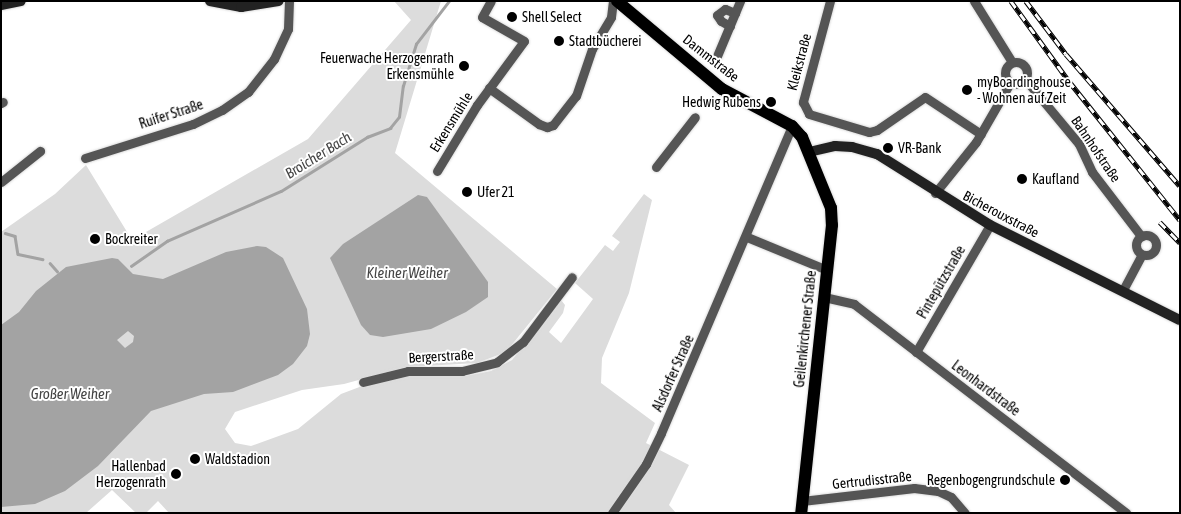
<!DOCTYPE html>
<html>
<head>
<meta charset="utf-8">
<style>
  body { margin:0 }
  #map { position:relative; width:1181px; height:514px; overflow:hidden; background:#fff; font-family:"Asap Condensed",sans-serif }
  div>[style] { position:absolute }
  .green>* { inset:0; background:#dcdcdc }
  .water>* { inset:0; background:#a3a3a3 }
  .stream>* { height:2.5px; margin:-1.25px; padding:0 1.25px; transform-origin:1.25px; border-radius:1.25px; background:#a3a3a3 }
  .roads { filter:drop-shadow(0 0 1px #dbdbdb) drop-shadow(0 0 1px #dbdbdb) }
  .street>* { height:9px; margin:-4.5px; padding:0 4.5px; transform-origin:4.5px; border-radius:4.5px; background:#555 }
  .street>.ring { margin:-4.5px; padding:0; box-sizing:content-box; background:none; border:9px solid #555; border-radius:50% }
  .secondary>* { height:10px; margin:-5px; padding:0 5px; transform-origin:5px; border-radius:5px; background:#222 }
  .primary>* { height:12px; margin:-6px; padding:0 6px; transform-origin:6px; border-radius:6px; background:#000 }
  .rail>* { height:4.5px; margin-top:-2.25px; transform-origin:0; background:repeating-linear-gradient(90deg,#fff 0 8px,#000 0 16px); box-sizing:border-box; border-block:1px solid #000 }
  .dots>* { width:14px; height:14px; translate:-50% -50%; box-sizing:border-box; border:2px solid #fff; border-radius:50% }
  span { translate:-50% -50%; white-space:nowrap; text-align:center; line-height:1.15; -webkit-text-stroke:4px #fff; paint-order:stroke }
  .poi-label { font-size:14px; color:#000 }
  .left { translate:0 -50%; text-align:left }
  .right { translate:-100% -50%; text-align:right }
  .street-label { font-size:14px; color:#000 }
  .water-label { font-size:15px; color:#444; font-style:italic }
  .frame { position:absolute; inset:0; border:2px solid #000; pointer-events:none }
</style>
</head>
<body>
<div id="map">
  <div class="green">
    <i style="clip-path:polygon(394px 1px,441px 1px,395px 153px,557px 289px,506px 352px,477px 363px,406px 367px,344px 384px,302px 390px,235px 412px,225px 429px,235px 443px,251px 446px,298px 429px,341px 394px,378px 380px,418px 373px,465px 376px,491px 371px,512px 360px,561px 300px,565px 305px,563px 313px,549px 332px,561px 343px,593px 299px,575px 283px,605px 245px,613px 251px,620px 242px,612px 236px,644px 194px,652px 200px,629px 293px,602px 358px,601px 383px,655px 423px,646px 443px,689px 465px,669px 505px,676px 513px,169px 513px,158px 501px,146px 513px,136px 513px,112px 490px,86px 513px,1px 513px,1px 232px,55px 194px,86px 165px,132px 240px,308px 139px,411px 20px)"></i>
  </div>
  <div class="water">
    <i style="clip-path:polygon(418px 195px,427px 197px,488px 282px,488px 297px,466px 312px,431px 329px,383px 337px,370px 335px,361px 325px,330px 258px,343px 244px)"></i>
    <i style="clip-path:polygon(evenodd,257px 246px,266px 247px,283px 258px,307px 309px,310px 334px,307px 346px,293px 364px,278px 375px,233px 392px,204px 394px,151px 411px,98px 466px,65px 491px,35px 504px,1px 507px,1px 325px,19px 312px,36px 291px,66px 267px,112px 258px,118px 259px,133px 274px,163px 279px,226px 252px,257px 246px,128px 331px,134px 336px,133px 342px,125px 348px,117px 340px,128px 331px)"></i>
  </div>
  <div class="stream">
    <i style="left:5px;top:233px;width:10px;rotate:17deg"></i>
    <i style="left:15px;top:236px;width:18px;rotate:81deg"></i>
    <i style="left:18px;top:254px;width:25px;rotate:12deg"></i>
    <i style="left:50px;top:263px;width:11px;rotate:49deg"></i>
    <i style="left:131px;top:266px;width:44px;rotate:-34.8deg"></i>
    <i style="left:167px;top:241px;width:124px;rotate:-23.7deg"></i>
    <i style="left:281px;top:191px;width:102px;rotate:-32.1deg"></i>
    <i style="left:367px;top:137px;width:25px;rotate:-21deg"></i>
    <i style="left:390px;top:128px;width:14px;rotate:-51deg"></i>
    <i style="left:399px;top:117px;width:31px;rotate:-83deg"></i>
    <i style="left:403px;top:86px;width:44px;rotate:-72.8deg"></i>
    <i style="left:416px;top:44px;width:54px;rotate:-52.5deg"></i>
  </div>
  <div class="roads">
    <div class="street">
      <i style="left:830px;top:1px;width:105px;rotate:105deg"></i>
      <i style="left:803px;top:102px;width:13px;rotate:63deg"></i>
      <i style="left:809px;top:114px;width:63px;rotate:16.7deg"></i>
      <i style="left:869px;top:132px;width:8px;rotate:-14deg"></i>
      <i style="left:877px;top:130px;width:58px;rotate:-34.5deg"></i>
      <i style="left:925px;top:97px;width:67px;rotate:33.5deg"></i>
      <i style="left:974px;top:1px;width:72px;rotate:58.1deg"></i>
      <i style="left:730px;top:26px;width:10px;rotate:-151deg"></i>
      <i style="left:721px;top:21px;width:7px;rotate:-124deg"></i>
      <i style="left:717px;top:15px;width:10px;rotate:-37deg"></i>
      <i style="left:725px;top:9px;width:11px;rotate:22deg"></i>
      <i style="left:717px;top:56px;width:60px;rotate:-67.3deg"></i>
      <i class="ring" style="left:1005px;top:62px;width:13px;height:13px"></i>
      <i style="left:1025px;top:79px;width:85px;rotate:50.3deg"></i>
      <i style="left:1079px;top:144px;width:31px;rotate:65deg"></i>
      <i style="left:1092px;top:172px;width:81px;rotate:52.6deg"></i>
      <i style="left:489px;top:88px;width:62px;rotate:35.8deg"></i>
      <i style="left:539px;top:124px;width:9px;rotate:21deg"></i>
      <i style="left:547px;top:127px;width:6px;rotate:-18deg"></i>
      <i style="left:553px;top:125px;width:37px;rotate:-52deg"></i>
      <i style="left:576px;top:96px;width:50px;rotate:-71.2deg"></i>
      <i style="left:592px;top:49px;width:37px;rotate:-59deg"></i>
      <i style="left:611px;top:17px;width:16px;rotate:-83deg"></i>
      <i style="left:1px;top:103px;width:2px;rotate:-27deg"></i>
      <i style="left:85px;top:158px;width:113px;rotate:-17.5deg"></i>
      <i style="left:193px;top:124px;width:32px;rotate:-26deg"></i>
      <i style="left:222px;top:110px;width:32px;rotate:-35deg"></i>
      <i style="left:248px;top:92px;width:42px;rotate:-51.8deg"></i>
      <i style="left:274px;top:59px;width:33px;rotate:-65deg"></i>
      <i style="left:288px;top:29px;width:28px;rotate:-88deg"></i>
      <i style="left:656px;top:167px;width:63px;rotate:-52deg"></i>
      <i style="left:437px;top:171px;width:77px;rotate:-58.8deg"></i>
      <i style="left:477px;top:105px;width:79px;rotate:-53.7deg"></i>
      <i style="left:524px;top:41px;width:48px;rotate:-150.3deg"></i>
      <i style="left:482px;top:17px;width:18px;rotate:-61deg"></i>
      <i style="left:1px;top:182px;width:50px;rotate:-38.5deg"></i>
      <i style="left:935px;top:193px;width:65px;rotate:-51.2deg"></i>
      <i style="left:976px;top:142px;width:68px;rotate:-60deg"></i>
      <i class="ring" style="left:1136px;top:235px;width:11px;height:11px"></i>
      <i style="left:747px;top:237px;width:87px;rotate:22.4deg"></i>
      <i style="left:1123px;top:290px;width:40px;rotate:-62deg"></i>
      <i style="left:824px;top:297px;width:31px;rotate:13deg"></i>
      <i style="left:854px;top:304px;width:343px;rotate:37.5deg"></i>
      <i style="left:916px;top:352px;width:147px;rotate:-59.8deg"></i>
      <i style="left:363px;top:382px;width:46px;rotate:-13.7deg"></i>
      <i style="left:408px;top:371px;width:54px"></i>
      <i style="left:462px;top:371px;width:36px;rotate:-14deg"></i>
      <i style="left:497px;top:362px;width:33px;rotate:-38deg"></i>
      <i style="left:523px;top:342px;width:81px;rotate:-53deg"></i>
      <i style="left:802px;top:501px;width:113px;rotate:-6.6deg"></i>
      <i style="left:914px;top:488px;width:24px;rotate:7deg"></i>
      <i style="left:938px;top:491px;width:14px;rotate:25deg"></i>
      <i style="left:951px;top:497px;width:21px;rotate:49deg"></i>
      <i style="left:612px;top:513px;width:60px;rotate:-55.2deg"></i>
      <i style="left:646px;top:464px;width:34px;rotate:-64deg"></i>
      <i style="left:661px;top:433px;width:334px;rotate:-66.9deg"></i>
    </div>
    <div class="secondary">
      <i style="left:210px;top:1px;width:32px;rotate:11deg"></i>
      <i style="left:241px;top:7px;width:38px;rotate:-9deg"></i>
      <i style="left:1px;top:5px;width:20px;rotate:-11deg"></i>
      <i style="left:809px;top:152px;width:27px;rotate:-13deg"></i>
      <i style="left:835px;top:146px;width:17px;rotate:3deg"></i>
      <i style="left:852px;top:147px;width:26px;rotate:16deg"></i>
      <i style="left:877px;top:154px;width:133px;rotate:32.1deg"></i>
      <i style="left:990px;top:225px;width:212px;rotate:26.6deg"></i>
    </div>
    <div class="primary">
      <i style="left:617px;top:1px;width:137px;rotate:40deg"></i>
      <i style="left:722px;top:89px;width:79px;rotate:27.9deg"></i>
      <i style="left:792px;top:126px;width:15px;rotate:48deg"></i>
      <i style="left:802px;top:137px;width:77px;rotate:67.8deg"></i>
      <i style="left:831px;top:208px;width:17px;rotate:87deg"></i>
      <i style="left:832px;top:225px;width:290px;rotate:96.1deg"></i>
    </div>
  </div>
  <div class="rail">
    <i style="left:1011px;top:1px;width:99px;rotate:54.1deg"></i>
    <i style="left:1069px;top:81px;width:178px;rotate:51.4deg"></i>
    <i style="left:1026px;top:1px;width:66px;rotate:53deg"></i>
    <i style="left:1066px;top:54px;width:174px;rotate:49.2deg"></i>
    <i style="left:1160px;top:222px;width:29px;rotate:46deg"></i>
  </div>
  <div class="dots">
    <i style="left:512px;top:17px;background:#000"></i>
    <i style="left:559px;top:41px;background:#000"></i>
    <i style="left:464px;top:66px;background:#000"></i>
    <i style="left:967px;top:90px;background:#000"></i>
    <i style="left:771px;top:102px;background:#000"></i>
    <i style="left:888px;top:148px;background:#000"></i>
    <i style="left:1022px;top:179px;background:#000"></i>
    <i style="left:467px;top:192px;background:#000"></i>
    <i style="left:95px;top:239px;background:#000"></i>
    <i style="left:195px;top:459px;background:#000"></i>
    <i style="left:176px;top:474px;background:#000"></i>
    <i style="left:1065px;top:480px;background:#000"></i>
  </div>
  <div class="poi-label">
    <span class="left" style="left:522px;top:17px">Shell Select</span>
    <span class="left" style="left:569px;top:41px">Stadtbücherei</span>
    <span class="right" style="left:454px;top:66px">Feuerwache Herzogenrath<br>Erkensmühle</span>
    <span class="left" style="left:977px;top:90px">myBoardinghouse<br>- Wohnen auf Zeit</span>
    <span class="right" style="left:761px;top:102px">Hedwig Rubens</span>
    <span class="left" style="left:898px;top:148px">VR-Bank</span>
    <span class="left" style="left:1032px;top:179px">Kaufland</span>
    <span class="left" style="left:477px;top:192px">Ufer 21</span>
    <span class="left" style="left:105px;top:239px">Bockreiter</span>
    <span class="left" style="left:205px;top:459px">Waldstadion</span>
    <span class="right" style="left:166px;top:474px">Hallenbad<br>Herzogenrath</span>
    <span class="right" style="left:1055px;top:480px">Regenbogengrundschule</span>
  </div>
  <div class="street-label">
    <span style="left:711px;top:58px;rotate:38deg">Dammstraße</span>
    <span style="left:799px;top:62px;rotate:-75deg">Kleikstraße</span>
    <span style="left:171px;top:114px;rotate:-18deg">Ruifer Straße</span>
    <span style="left:451px;top:122px;rotate:-58deg">Erkensmühle</span>
    <span style="left:1096px;top:149px;rotate:56deg">Bahnhofstraße</span>
    <span style="left:1001px;top:214px;rotate:28deg">Bicherouxstraße</span>
    <span style="left:941px;top:282px;rotate:-60deg">Pintepützstraße</span>
    <span style="left:805px;top:329px;rotate:-84deg">Geilenkirchener Straße</span>
    <span style="left:441px;top:356px;rotate:-3deg">Bergerstraße</span>
    <span style="left:673px;top:373px;rotate:-66deg">Alsdorfer Straße</span>
    <span style="left:986px;top:388px;rotate:37deg">Leonhardstraße</span>
    <span style="left:872px;top:480px;rotate:-6deg">Gertrudisstraße</span>
  </div>
  <div class="water-label">
    <span style="left:318px;top:155px;rotate:-32deg">Broicher Bach</span>
    <span style="left:407px;top:273px">Kleiner Weiher</span>
    <span style="left:70px;top:394px">Großer Weiher</span>
  </div>
  <div class="frame"></div>
</div>
</body>
</html>
